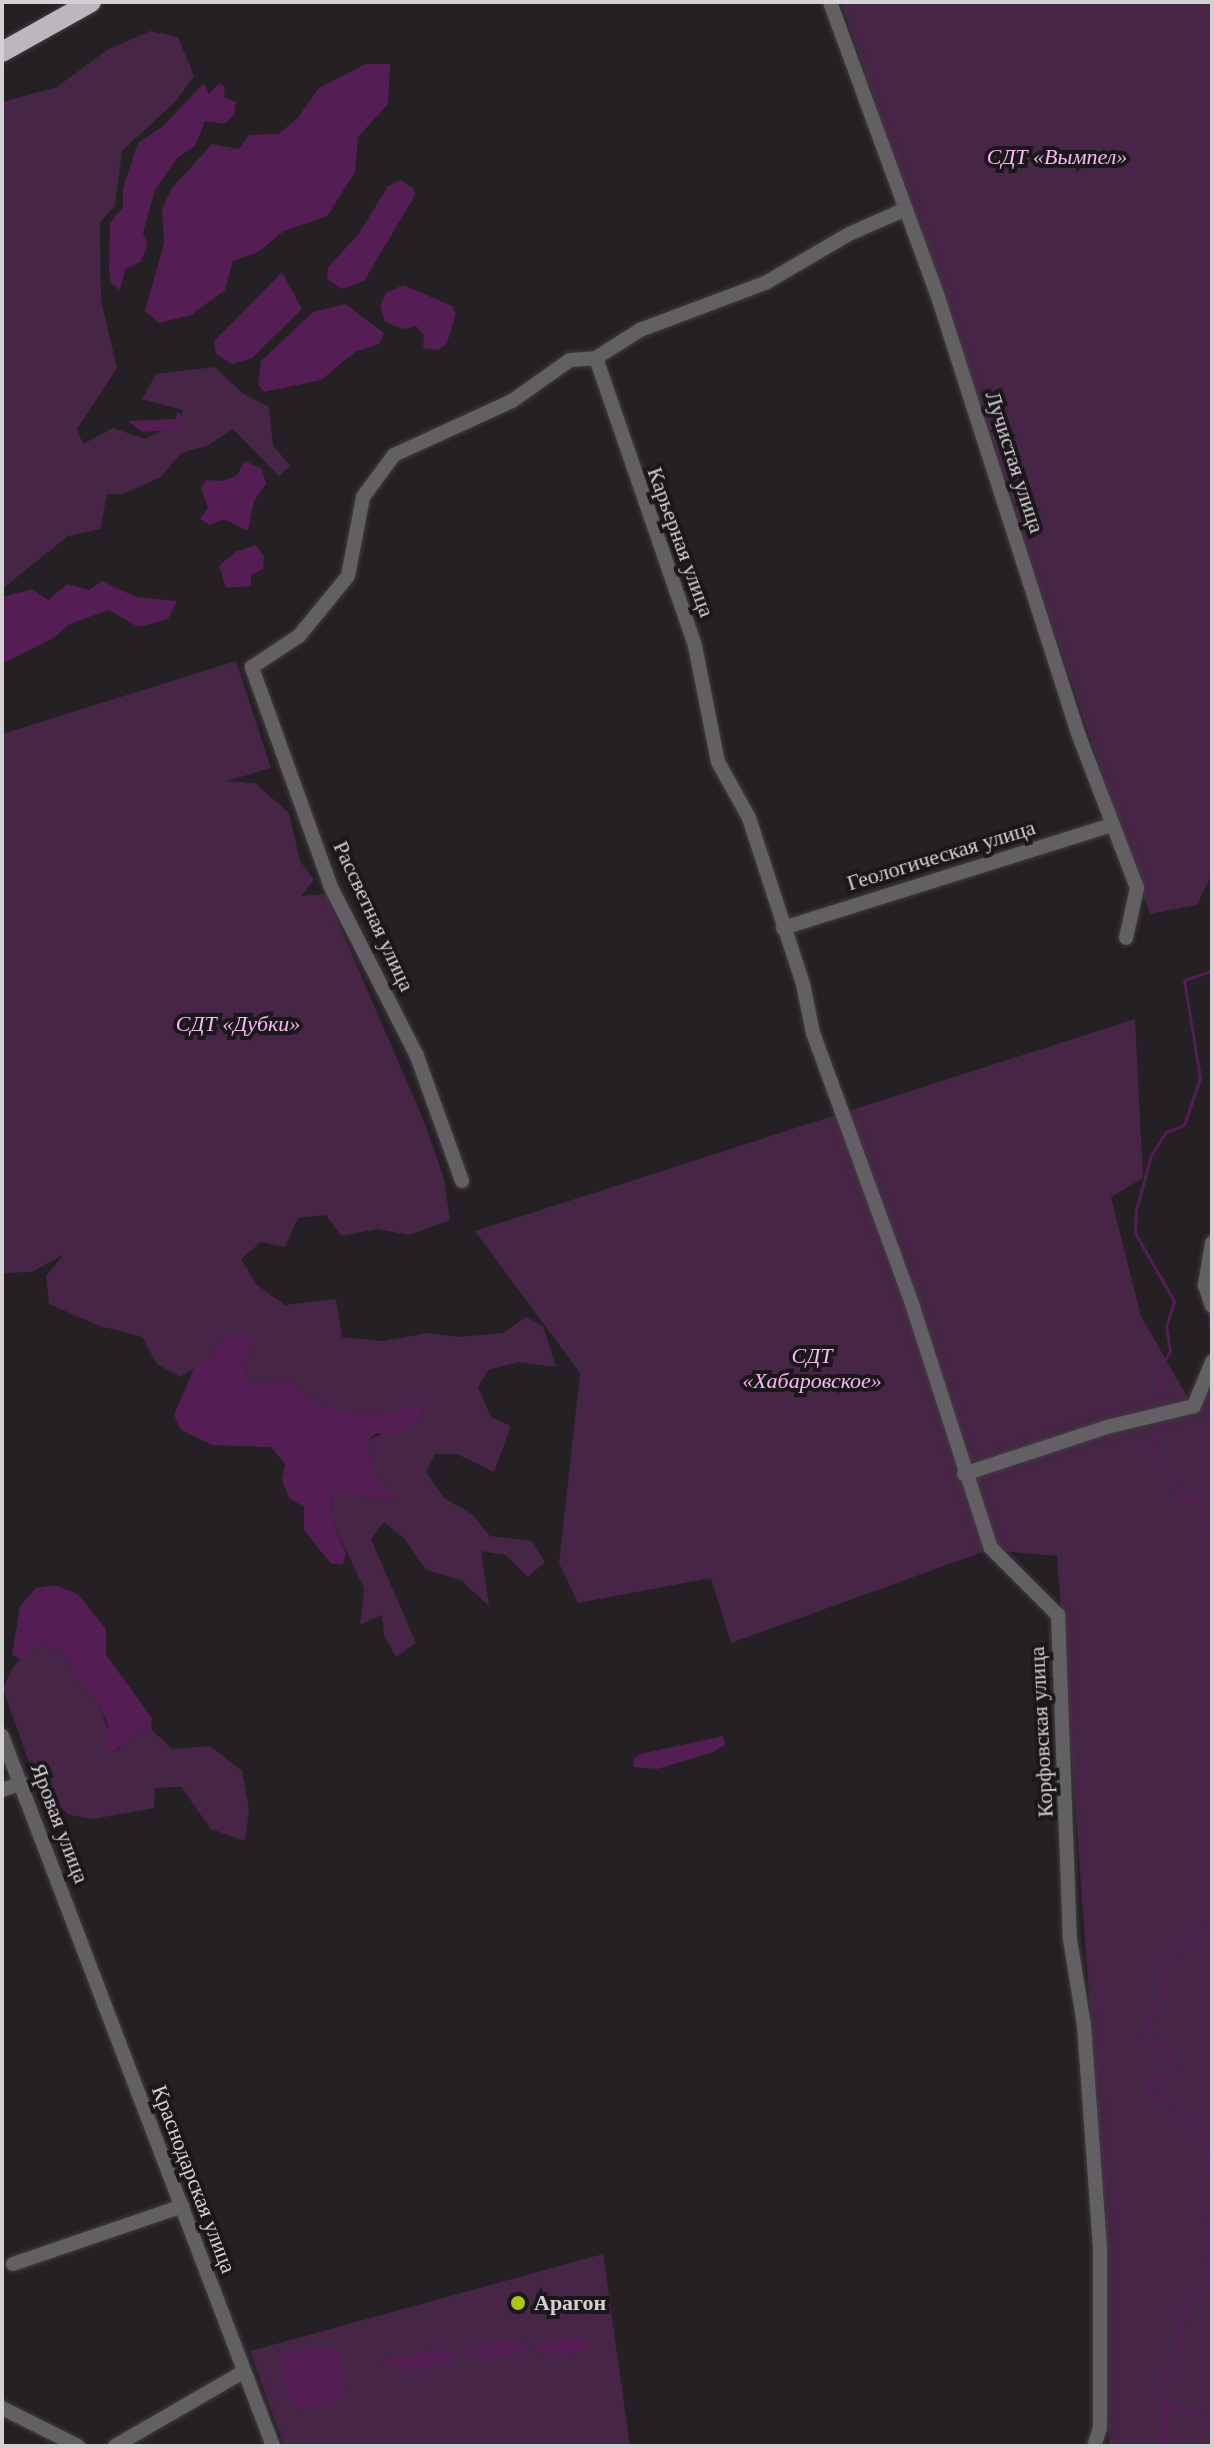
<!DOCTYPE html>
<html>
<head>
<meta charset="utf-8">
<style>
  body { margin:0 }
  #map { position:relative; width:1214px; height:2448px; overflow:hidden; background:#252024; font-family:Georgia,serif }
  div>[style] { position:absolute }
  .green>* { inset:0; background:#472546 }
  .water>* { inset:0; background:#541d53 }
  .stream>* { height:3px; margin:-1.5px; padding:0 1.5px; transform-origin:1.5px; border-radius:1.5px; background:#541d53 }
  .roads { filter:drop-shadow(0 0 2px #413c40) drop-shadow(0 0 2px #413c40) }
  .minor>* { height:14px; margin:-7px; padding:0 7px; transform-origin:7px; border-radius:7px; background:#626062 }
  .highway>* { height:20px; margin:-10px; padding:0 10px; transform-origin:10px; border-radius:10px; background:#bdb7bd }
  .dots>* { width:22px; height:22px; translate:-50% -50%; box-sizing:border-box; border:4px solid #1b171b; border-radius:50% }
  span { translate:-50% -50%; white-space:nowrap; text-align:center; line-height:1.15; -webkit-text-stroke:8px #1b171b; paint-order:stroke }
  .park-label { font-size:22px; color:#fbb8f7; font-style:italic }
  .street-label { font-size:22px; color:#d4d1d4 }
  .poi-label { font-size:22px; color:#d4d1d4; font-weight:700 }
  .left { translate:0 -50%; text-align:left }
  .frame { position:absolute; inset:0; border:4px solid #d4d1d4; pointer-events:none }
</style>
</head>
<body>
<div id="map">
  <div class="green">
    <i style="clip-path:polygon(841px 2px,1212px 2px,1212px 874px,1197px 905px,1150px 914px)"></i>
    <i style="clip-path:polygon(150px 31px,178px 37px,194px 76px,176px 101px,122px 151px,115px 206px,100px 222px,101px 300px,117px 368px,77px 429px,83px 444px,113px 428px,145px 439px,178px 423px,183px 410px,142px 399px,156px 374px,215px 367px,242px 393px,269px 407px,273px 445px,290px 466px,279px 476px,233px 429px,207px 446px,181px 453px,161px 477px,123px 494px,107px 494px,100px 529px,68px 536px,2px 589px,2px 102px,57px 87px,107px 50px)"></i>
    <i style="clip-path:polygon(236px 661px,271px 768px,227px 781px,255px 783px,289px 813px,300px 861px,314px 880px,301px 896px,326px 894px,423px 1119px,444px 1178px,450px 1220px,410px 1235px,376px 1229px,341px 1236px,326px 1215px,298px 1218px,285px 1247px,261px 1242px,241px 1259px,257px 1285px,285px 1305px,336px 1299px,342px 1337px,383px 1341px,428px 1333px,458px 1337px,503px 1333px,526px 1317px,543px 1326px,556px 1367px,519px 1362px,488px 1370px,478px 1387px,491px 1417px,511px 1426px,494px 1472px,457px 1454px,435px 1454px,426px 1472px,444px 1498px,472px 1514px,490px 1536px,532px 1541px,545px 1562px,528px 1577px,505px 1555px,481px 1551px,489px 1606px,461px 1580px,426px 1570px,404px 1538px,384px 1522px,371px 1539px,416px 1643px,396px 1657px,384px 1636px,382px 1615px,360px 1625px,364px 1588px,332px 1521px,331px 1497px,345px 1492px,380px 1500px,394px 1497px,376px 1478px,367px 1441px,424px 1415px,417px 1404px,401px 1411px,361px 1414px,328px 1408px,303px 1395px,292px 1381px,250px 1384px,242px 1363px,254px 1345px,222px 1338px,210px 1359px,180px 1377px,157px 1364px,142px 1337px,100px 1326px,49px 1304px,46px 1276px,64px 1254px,32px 1272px,2px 1273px,2px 734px)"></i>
    <i style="clip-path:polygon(1135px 1019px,1143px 1178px,1111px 1197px,1141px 1316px,1188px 1398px,1212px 1348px,1203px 1273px,1212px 1221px,1212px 2446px,1109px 2446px,1091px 2023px,1057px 1556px,988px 1550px,731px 1643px,711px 1578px,578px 1603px,559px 1563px,580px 1373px,475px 1231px)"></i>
    <i style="clip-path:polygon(48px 1642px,68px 1659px,77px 1679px,99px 1704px,115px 1752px,137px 1733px,151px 1729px,172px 1749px,210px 1746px,242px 1771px,249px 1809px,245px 1841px,211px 1829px,181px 1787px,155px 1788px,154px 1808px,93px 1819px,69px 1815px,37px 1785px,3px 1689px,13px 1667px,31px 1649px)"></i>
    <i style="clip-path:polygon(603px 2254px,630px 2446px,284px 2446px,250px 2351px)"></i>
  </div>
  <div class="water">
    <i style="clip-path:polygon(365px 64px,390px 64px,388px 104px,358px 137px,355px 172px,327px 216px,284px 231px,258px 252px,233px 261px,225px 290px,191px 315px,159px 323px,145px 311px,164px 243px,162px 209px,172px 188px,212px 144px,239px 149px,249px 135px,278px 134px,297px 119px,319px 88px)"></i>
    <i style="clip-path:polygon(204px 83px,209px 94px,219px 83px,225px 87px,224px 97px,236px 102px,234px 115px,224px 124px,205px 121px,195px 146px,177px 158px,155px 190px,143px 233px,148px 245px,140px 262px,125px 269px,120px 290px,111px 283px,109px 271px,110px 223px,123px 207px,123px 188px,138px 143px,164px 125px)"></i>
    <i style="clip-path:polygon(401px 180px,414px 189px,415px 195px,364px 281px,342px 289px,327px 279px,328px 267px,358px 235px,388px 186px)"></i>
    <i style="clip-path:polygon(282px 272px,302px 309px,252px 358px,232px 364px,216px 354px,214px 341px)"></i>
    <i style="clip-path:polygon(403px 285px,452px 306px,456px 314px,447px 343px,439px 350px,423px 348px,424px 335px,416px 326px,403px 329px,385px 322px,380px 306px,386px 293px)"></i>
    <i style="clip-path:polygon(345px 304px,384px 333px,379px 344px,355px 352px,321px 380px,264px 392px,258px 385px,261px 361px,313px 312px)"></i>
    <i style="clip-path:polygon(179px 411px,183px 429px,143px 432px,128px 421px,175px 419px)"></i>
    <i style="clip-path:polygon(245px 461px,262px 469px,266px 484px,254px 501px,248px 531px,224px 519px,210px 525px,200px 519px,208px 508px,201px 488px,206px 480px,224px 481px,237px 475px)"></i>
    <i style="clip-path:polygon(256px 545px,264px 556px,263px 569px,251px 575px,251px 586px,226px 588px,219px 566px,235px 552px)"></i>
    <i style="clip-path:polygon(102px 581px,136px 597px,177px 601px,168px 619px,138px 627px,109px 610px,69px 624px,55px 637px,2px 664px,2px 597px,32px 589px,48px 600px,67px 584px,89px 590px)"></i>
    <i style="clip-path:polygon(248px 1332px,254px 1345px,242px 1363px,250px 1384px,292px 1381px,303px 1395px,328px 1408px,361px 1414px,401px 1411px,417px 1403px,424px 1414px,394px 1436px,377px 1433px,367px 1441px,376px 1478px,395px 1497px,380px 1500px,345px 1492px,331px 1497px,332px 1521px,346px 1553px,343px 1564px,331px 1564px,304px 1530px,304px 1507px,289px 1498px,282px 1480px,285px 1464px,271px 1447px,212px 1445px,181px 1430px,174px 1415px,194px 1368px,210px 1359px,222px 1338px)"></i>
    <i style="clip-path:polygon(54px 1585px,78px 1594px,106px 1629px,106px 1655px,152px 1718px,151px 1729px,137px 1733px,114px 1752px,105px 1748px,108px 1725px,99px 1704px,77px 1679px,68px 1659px,48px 1642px,31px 1649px,22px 1660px,12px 1655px,20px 1606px,36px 1588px)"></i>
    <i style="clip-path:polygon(723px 1736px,725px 1745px,711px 1753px,657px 1769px,634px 1767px,633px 1759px,640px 1754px)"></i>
    <i style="clip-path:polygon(568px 2338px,586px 2339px,591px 2348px,564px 2355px,540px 2352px,534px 2346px)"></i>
    <i style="clip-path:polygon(499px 2339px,527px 2344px,520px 2353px,487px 2359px,464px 2352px)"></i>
    <i style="clip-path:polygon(307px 2348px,334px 2348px,340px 2356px,341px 2374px,347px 2380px,336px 2405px,297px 2409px,284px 2383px,280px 2358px)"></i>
    <i style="clip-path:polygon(440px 2349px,457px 2355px,454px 2360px,411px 2371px,382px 2361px)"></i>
  </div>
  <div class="stream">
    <i style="left:1165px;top:1405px;width:31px;rotate:-105deg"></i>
    <i style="left:1157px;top:1375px;width:27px;rotate:-62deg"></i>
    <i style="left:1170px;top:1351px;width:24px;rotate:-99deg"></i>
    <i style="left:1166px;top:1327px;width:27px;rotate:-73deg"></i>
    <i style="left:1174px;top:1301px;width:78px;rotate:-119.8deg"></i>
    <i style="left:1135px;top:1233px;width:23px;rotate:-88deg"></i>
    <i style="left:1136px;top:1210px;width:57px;rotate:-74.7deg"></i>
    <i style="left:1151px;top:1155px;width:27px;rotate:-57deg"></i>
    <i style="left:1166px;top:1132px;width:19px;rotate:-21deg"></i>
    <i style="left:1184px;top:1125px;width:50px;rotate:-71.2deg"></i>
    <i style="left:1200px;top:1078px;width:99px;rotate:-99.3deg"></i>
    <i style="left:1184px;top:980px;width:29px;rotate:-18deg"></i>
    <i style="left:1166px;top:1419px;width:30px;rotate:124deg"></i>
    <i style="left:1149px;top:1444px;width:43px;rotate:54.5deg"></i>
    <i style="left:1174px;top:1479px;width:21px;rotate:79deg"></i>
    <i style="left:1178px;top:1500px;width:17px;rotate:-17deg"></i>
    <i style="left:1194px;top:1495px;width:39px;rotate:63deg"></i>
    <i style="left:1212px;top:1919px;width:69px;rotate:137.3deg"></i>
    <i style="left:1161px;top:1966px;width:18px;rotate:77deg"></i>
    <i style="left:1165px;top:1984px;width:56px;rotate:113.3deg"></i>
    <i style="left:1143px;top:2035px;width:31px;rotate:31deg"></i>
    <i style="left:1170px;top:2051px;width:18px;rotate:71deg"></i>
    <i style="left:1176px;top:2068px;width:31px;rotate:151deg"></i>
    <i style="left:1149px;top:2083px;width:14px;rotate:82deg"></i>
    <i style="left:1151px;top:2097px;width:26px;rotate:16deg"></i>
    <i style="left:1176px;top:2104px;width:26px;rotate:53deg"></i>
    <i style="left:1192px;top:2125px;width:13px;rotate:32deg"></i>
    <i style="left:1203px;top:2132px;width:46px;rotate:78.7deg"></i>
    <i style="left:1164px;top:2381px;width:42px;rotate:-69deg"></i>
    <i style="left:1179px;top:2342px;width:37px;rotate:-81deg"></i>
    <i style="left:1185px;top:2305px;width:42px;rotate:-49.8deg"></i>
    <i style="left:1212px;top:2273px;width:34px;rotate:-104deg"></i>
    <i style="left:1204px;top:2240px;width:30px;rotate:-75deg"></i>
    <i style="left:1165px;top:2395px;width:51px;rotate:90deg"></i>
    <i style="left:1166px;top:2405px;width:48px;rotate:18.1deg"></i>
  </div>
  <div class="roads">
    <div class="minor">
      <i style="left:830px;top:2px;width:314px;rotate:69.9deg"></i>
      <i style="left:938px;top:297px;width:461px;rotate:72.2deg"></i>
      <i style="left:1079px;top:736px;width:163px;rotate:69.1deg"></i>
      <i style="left:1137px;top:888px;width:51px;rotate:102.4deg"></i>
      <i style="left:906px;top:209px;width:62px;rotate:156.3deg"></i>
      <i style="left:849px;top:234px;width:97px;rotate:149.7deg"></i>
      <i style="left:765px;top:283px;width:134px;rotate:159.4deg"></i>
      <i style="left:640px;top:330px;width:52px;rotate:147.5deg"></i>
      <i style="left:596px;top:358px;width:305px;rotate:71deg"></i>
      <i style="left:695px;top:646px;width:118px;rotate:78.8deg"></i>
      <i style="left:718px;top:762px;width:64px;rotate:61deg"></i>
      <i style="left:749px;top:818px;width:175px;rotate:72deg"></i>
      <i style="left:803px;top:984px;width:50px;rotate:78.5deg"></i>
      <i style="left:813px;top:1033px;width:289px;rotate:69.9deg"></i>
      <i style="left:912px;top:1304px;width:256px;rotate:72.1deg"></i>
      <i style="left:991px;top:1548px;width:95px;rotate:45deg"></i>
      <i style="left:1058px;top:1615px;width:324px;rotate:87.9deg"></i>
      <i style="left:1070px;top:1939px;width:87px;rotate:80.8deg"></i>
      <i style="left:1084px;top:2025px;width:223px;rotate:85.9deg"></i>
      <i style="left:1100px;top:2247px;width:181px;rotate:90deg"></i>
      <i style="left:1100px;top:2428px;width:19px;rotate:108deg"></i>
      <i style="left:783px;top:928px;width:345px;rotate:-17.4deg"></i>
      <i style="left:462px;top:1181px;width:133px;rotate:-109.8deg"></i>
      <i style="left:417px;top:1056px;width:190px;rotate:-117deg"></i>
      <i style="left:331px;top:887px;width:234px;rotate:-109.8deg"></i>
      <i style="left:252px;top:667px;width:56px;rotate:-33.4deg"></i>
      <i style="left:299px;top:636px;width:77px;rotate:-50.8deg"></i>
      <i style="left:348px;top:576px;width:80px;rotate:-79.2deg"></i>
      <i style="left:363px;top:497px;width:52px;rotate:-53.6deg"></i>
      <i style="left:394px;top:455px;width:130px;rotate:-24.6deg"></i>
      <i style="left:512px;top:401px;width:71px;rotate:-35.3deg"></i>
      <i style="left:570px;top:360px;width:26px;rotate:-4deg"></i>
      <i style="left:1212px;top:1243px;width:43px;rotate:99.5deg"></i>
      <i style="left:1205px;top:1285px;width:22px;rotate:72deg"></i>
      <i style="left:964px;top:1474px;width:151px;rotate:-18.2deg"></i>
      <i style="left:1107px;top:1427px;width:89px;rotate:-13.6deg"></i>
      <i style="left:1194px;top:1406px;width:48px;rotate:-67.8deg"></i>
      <i style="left:2px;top:1736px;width:760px;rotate:69.11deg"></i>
      <i style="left:2px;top:1790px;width:21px;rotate:-19deg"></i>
      <i style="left:13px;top:2264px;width:179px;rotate:-18.9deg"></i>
      <i style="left:2px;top:2408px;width:85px;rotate:26.6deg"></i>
      <i style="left:115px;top:2446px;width:148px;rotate:-30deg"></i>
    </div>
    <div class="highway">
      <i style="left:2px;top:52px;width:102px;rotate:-29.3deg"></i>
    </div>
  </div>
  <div class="dots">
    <i style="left:518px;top:2303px;background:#aec60c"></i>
  </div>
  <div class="park-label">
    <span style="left:1057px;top:157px">СДТ «Вымпел»</span>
    <span style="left:238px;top:1024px">СДТ «Дубки»</span>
    <span style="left:812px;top:1368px">СДТ<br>«Хабаровское»</span>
  </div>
  <div class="street-label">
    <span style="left:1015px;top:462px;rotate:72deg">Лучистая улица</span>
    <span style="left:681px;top:542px;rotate:70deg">Карьерная улица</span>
    <span style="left:941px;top:855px;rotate:-17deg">Геологическая улица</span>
    <span style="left:374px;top:916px;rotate:65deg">Рассветная улица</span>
    <span style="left:1041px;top:1732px;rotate:-93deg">Корфовская улица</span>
    <span style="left:60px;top:1823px;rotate:69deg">Яровая улица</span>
    <span style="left:194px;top:2179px;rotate:69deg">Краснодарская улица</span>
  </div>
  <div class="poi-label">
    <span class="left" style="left:534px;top:2303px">Арагон</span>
  </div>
  <div class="frame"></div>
</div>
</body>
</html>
